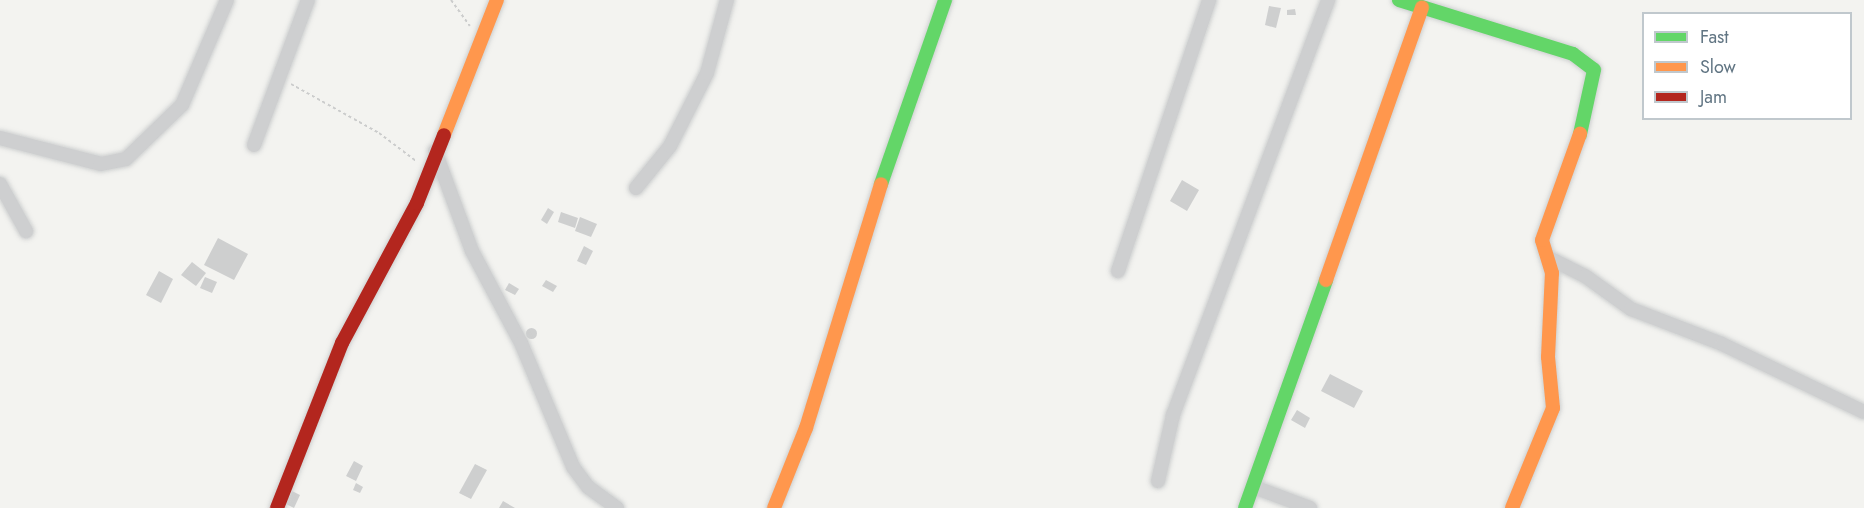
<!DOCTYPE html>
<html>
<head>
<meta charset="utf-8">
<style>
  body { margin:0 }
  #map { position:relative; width:1864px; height:508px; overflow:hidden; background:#f3f3f0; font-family:Jost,sans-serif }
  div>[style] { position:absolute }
  .building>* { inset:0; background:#cecfcf }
  .round { border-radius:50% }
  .path>* { height:2px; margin-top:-1px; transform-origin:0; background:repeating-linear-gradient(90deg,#cbcccc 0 3px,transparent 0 6px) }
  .roads { filter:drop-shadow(0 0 2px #ced0d0) drop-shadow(0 0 2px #ced0d0) }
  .street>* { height:14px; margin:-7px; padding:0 7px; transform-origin:7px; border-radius:7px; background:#cecfd0 }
  .fast>* { height:14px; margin:-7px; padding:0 7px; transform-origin:7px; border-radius:7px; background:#63d668 }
  .slow>* { height:14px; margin:-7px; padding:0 7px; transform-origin:7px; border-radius:7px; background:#ff974d }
  .jam>* { height:14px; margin:-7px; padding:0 7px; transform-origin:7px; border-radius:7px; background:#b3261e }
  span { translate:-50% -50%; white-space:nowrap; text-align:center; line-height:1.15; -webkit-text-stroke:6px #fff; paint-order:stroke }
  .legend { position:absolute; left:1642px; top:12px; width:210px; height:108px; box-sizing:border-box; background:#fff; border:2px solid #c0c8cd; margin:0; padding:8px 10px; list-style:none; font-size:18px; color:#617583 }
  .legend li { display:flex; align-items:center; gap:12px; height:30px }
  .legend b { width:30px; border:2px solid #c0c8cd }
</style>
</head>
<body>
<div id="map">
  <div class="building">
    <i style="clip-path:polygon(1269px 6px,1281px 8px,1276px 28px,1265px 25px)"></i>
    <i style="clip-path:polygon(1295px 9px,1296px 15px,1287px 15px,1287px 10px)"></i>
    <i style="clip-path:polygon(1182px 180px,1199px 190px,1187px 211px,1170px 201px)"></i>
    <i style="clip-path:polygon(548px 208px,554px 212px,547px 224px,541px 220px)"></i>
    <i style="clip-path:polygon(561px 212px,578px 218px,575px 228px,558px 222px)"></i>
    <i style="clip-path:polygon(580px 217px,597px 224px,591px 237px,575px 231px)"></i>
    <i style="clip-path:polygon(218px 238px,248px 254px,234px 280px,204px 265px)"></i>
    <i style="clip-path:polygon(584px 246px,593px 251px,586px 265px,577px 261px)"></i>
    <i style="clip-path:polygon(192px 262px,206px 273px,196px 286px,181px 275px)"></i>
    <i style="clip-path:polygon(159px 271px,173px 279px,161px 303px,146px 295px)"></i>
    <i style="clip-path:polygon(205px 277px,217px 282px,212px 293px,200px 288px)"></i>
    <i style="clip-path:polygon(546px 280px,557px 286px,553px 292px,542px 286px)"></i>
    <i style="clip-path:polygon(509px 283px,519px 289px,515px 295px,505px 290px)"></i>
    <i class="round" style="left:525.5px;top:327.5px;width:11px;height:11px"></i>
    <i style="clip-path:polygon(1330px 374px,1363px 391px,1354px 408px,1321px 391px)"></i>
    <i style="clip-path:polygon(1297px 410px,1310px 418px,1305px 428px,1291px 420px)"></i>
    <i style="clip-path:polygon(354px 461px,363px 466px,356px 481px,346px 476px)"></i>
    <i style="clip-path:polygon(475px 464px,487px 470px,471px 499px,459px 493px)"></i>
    <i style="clip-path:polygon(356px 483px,363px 487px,360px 493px,353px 490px)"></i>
    <i style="clip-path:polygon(292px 491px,300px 495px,294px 508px,286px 504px)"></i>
    <i style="clip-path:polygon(503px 501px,515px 508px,499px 508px)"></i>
  </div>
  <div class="path">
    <i style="left:451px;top:0;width:32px;rotate:54deg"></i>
    <i style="left:291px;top:84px;width:101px;rotate:29.1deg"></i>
    <i style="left:379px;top:133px;width:46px;rotate:37.1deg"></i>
  </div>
  <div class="roads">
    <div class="street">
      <i style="left:0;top:138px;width:104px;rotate:14.4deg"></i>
      <i style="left:101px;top:164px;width:25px;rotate:-11deg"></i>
      <i style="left:126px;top:159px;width:78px;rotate:-44deg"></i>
      <i style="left:182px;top:105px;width:114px;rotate:-66.8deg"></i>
      <i style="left:254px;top:145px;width:155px;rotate:-69.6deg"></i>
      <i style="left:435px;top:151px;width:107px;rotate:69.7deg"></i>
      <i style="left:472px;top:251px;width:104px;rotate:62deg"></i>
      <i style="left:521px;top:343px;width:134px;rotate:67.2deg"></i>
      <i style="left:573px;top:467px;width:25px;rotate:53deg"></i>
      <i style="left:588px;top:487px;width:36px;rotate:36deg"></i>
      <i style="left:0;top:184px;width:54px;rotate:61deg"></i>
      <i style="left:636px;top:188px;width:54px;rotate:-51deg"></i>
      <i style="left:670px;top:146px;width:82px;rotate:-63.1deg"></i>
      <i style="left:707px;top:73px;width:76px;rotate:-74.7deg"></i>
      <i style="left:1549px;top:258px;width:40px;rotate:26.6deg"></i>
      <i style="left:1585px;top:276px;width:57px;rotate:35.7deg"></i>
      <i style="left:1631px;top:309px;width:97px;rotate:21deg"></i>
      <i style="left:1722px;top:344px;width:157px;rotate:25.6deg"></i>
      <i style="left:1118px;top:271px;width:286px;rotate:-71.4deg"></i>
      <i style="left:1158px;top:481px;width:68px;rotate:-77.2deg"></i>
      <i style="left:1173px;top:415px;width:443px;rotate:-69.5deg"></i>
      <i style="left:1254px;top:487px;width:60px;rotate:20.6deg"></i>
    </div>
    <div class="fast">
      <i style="left:1399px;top:0;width:182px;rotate:17.2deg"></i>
      <i style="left:1573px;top:54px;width:26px;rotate:37deg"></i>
      <i style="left:1594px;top:70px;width:66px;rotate:102.3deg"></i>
      <i style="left:881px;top:184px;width:195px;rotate:-70.8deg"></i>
      <i style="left:1245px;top:508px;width:242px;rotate:-70.4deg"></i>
    </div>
    <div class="slow">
      <i style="left:444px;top:135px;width:145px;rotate:-68.6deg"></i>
      <i style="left:1326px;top:280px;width:289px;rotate:-70.6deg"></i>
      <i style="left:774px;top:508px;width:86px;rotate:-68.2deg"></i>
      <i style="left:806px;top:428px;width:255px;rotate:-72.9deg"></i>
      <i style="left:1512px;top:508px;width:108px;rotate:-67.7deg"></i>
      <i style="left:1553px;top:408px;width:51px;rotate:-95.6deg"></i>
      <i style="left:1548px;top:357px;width:84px;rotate:-87.3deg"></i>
      <i style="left:1552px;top:273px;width:34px;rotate:-107deg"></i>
      <i style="left:1542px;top:240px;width:113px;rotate:-70.3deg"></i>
    </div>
    <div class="jam">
      <i style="left:277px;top:508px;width:177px;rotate:-68.5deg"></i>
      <i style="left:342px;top:343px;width:159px;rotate:-61.8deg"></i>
      <i style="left:417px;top:203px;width:73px;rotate:-68.3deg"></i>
    </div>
  </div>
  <ul class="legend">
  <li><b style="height:8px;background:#63d668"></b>Fast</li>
  <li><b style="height:8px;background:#ff974d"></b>Slow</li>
  <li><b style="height:8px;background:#b3261e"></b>Jam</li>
  </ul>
</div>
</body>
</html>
